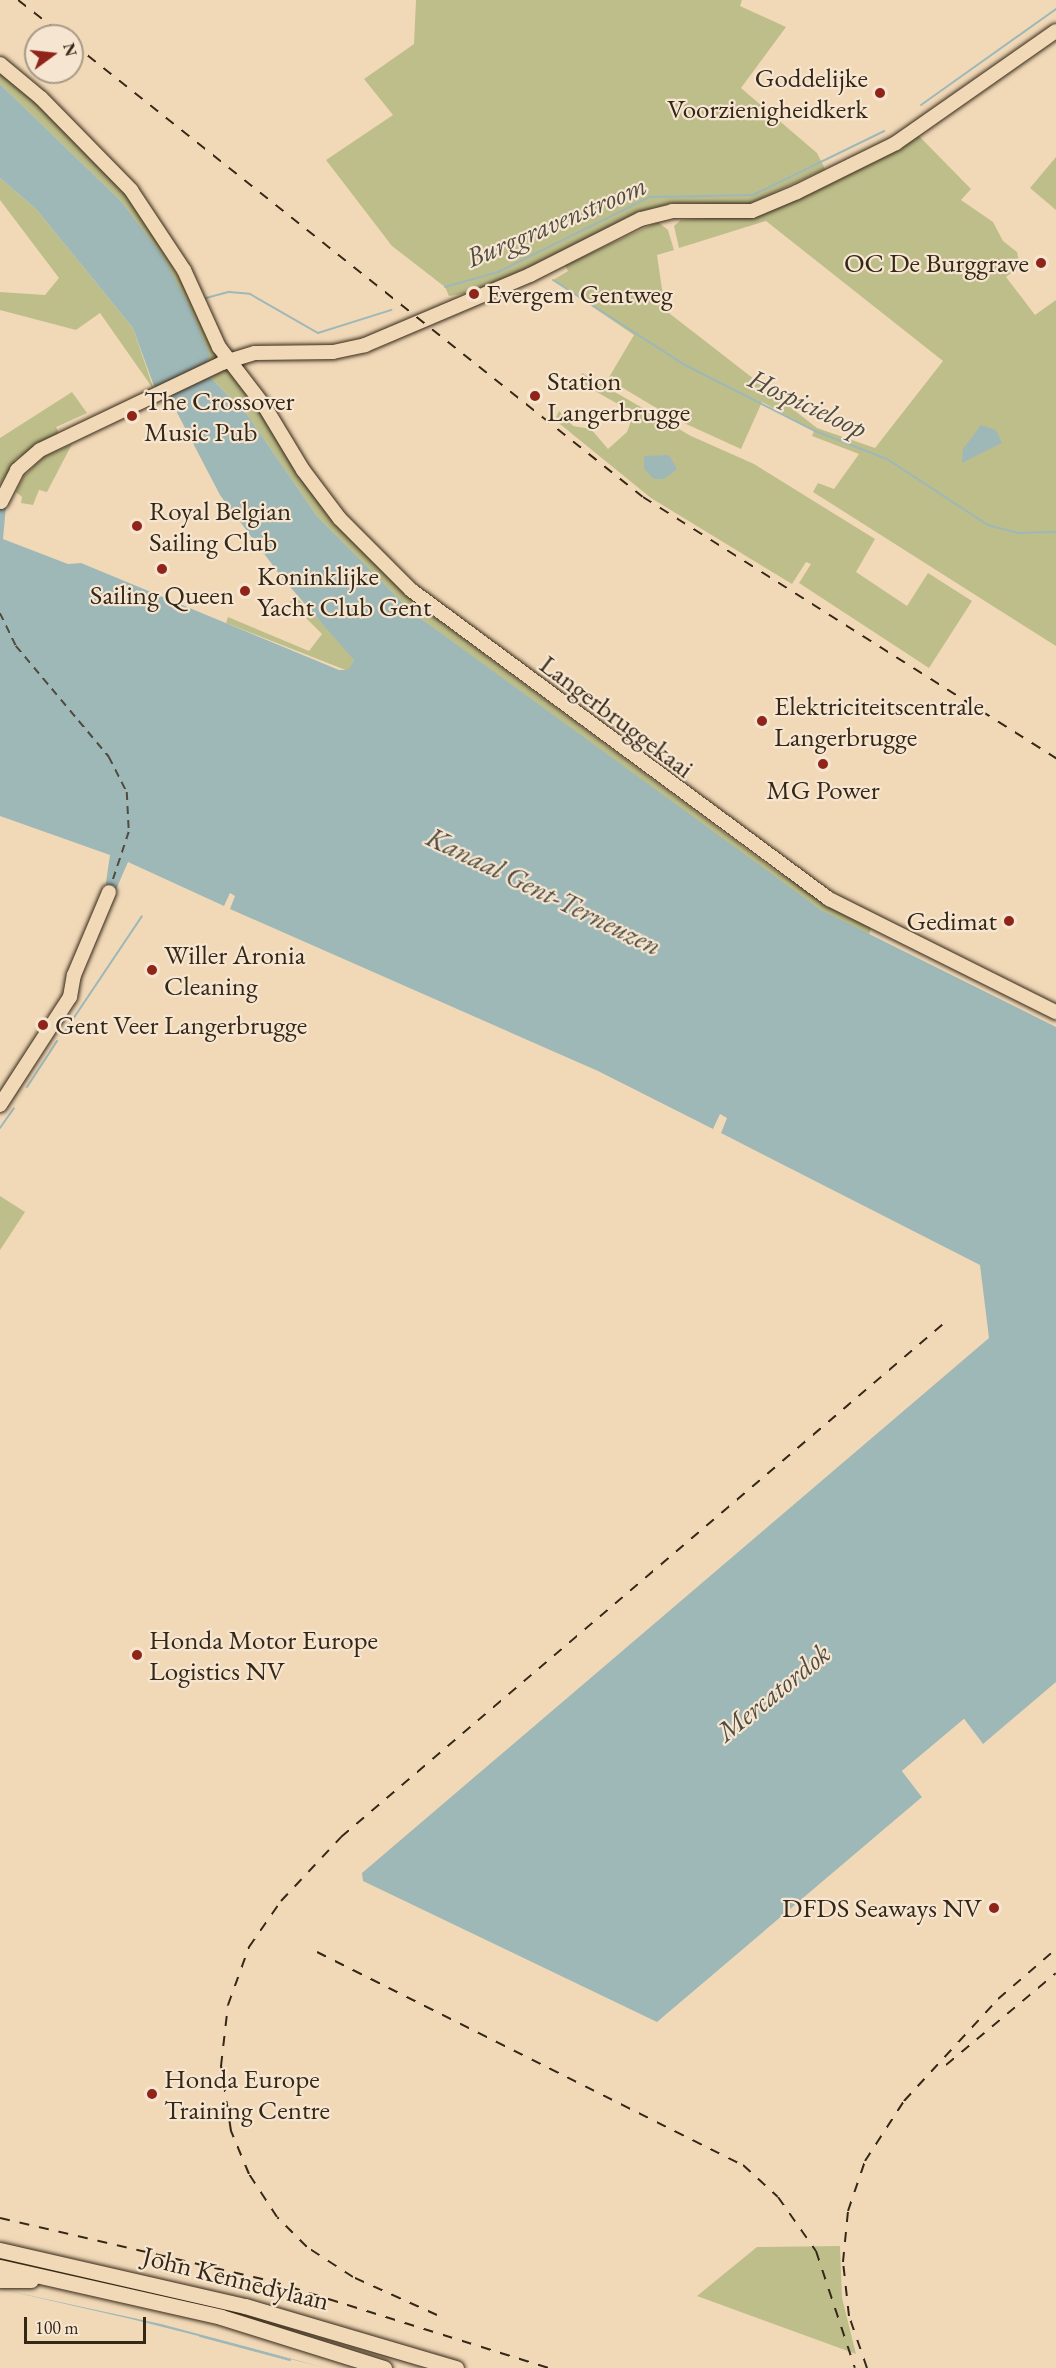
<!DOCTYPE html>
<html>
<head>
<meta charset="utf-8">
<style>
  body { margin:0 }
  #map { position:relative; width:1056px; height:2368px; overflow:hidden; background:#f1d9b8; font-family:"EB Garamond",serif }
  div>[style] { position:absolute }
  .green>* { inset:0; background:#bebe8b }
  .water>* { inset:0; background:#9eb8b8 }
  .pier>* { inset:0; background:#f1d9b8 }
  .stream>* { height:2px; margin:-1px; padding:0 1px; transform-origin:1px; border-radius:1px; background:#9eb8b8 }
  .ferry>* { height:1.5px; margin-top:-0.75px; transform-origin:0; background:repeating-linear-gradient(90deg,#4f4b3e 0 8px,transparent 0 14px) }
  .roads { filter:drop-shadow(0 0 2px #352716) drop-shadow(0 0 2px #352716) }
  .major>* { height:14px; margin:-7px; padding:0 7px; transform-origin:7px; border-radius:7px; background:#f1d9b8 }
  .highway>* { height:15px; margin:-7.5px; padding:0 7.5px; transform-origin:7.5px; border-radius:7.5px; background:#f1d9b8 }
  .rail>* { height:2px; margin-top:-1px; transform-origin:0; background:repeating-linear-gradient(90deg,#352716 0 10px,transparent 0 20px) }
  .dots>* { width:16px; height:16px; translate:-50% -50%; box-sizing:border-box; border:3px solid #f6e6d1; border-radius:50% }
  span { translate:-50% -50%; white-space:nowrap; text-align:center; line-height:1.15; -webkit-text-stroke:4.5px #f6e6d1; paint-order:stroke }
  .poi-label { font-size:27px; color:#352716 }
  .right { translate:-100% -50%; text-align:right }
  .left { translate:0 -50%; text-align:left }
  .street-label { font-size:27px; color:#352716 }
  .water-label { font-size:28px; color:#4f4b3e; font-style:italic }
  .north { position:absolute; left:24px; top:24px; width:60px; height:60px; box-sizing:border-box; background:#f6e6d1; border:2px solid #a99a86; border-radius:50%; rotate:75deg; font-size:16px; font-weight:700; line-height:24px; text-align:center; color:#352716 }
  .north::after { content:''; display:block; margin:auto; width:21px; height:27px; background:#8f2418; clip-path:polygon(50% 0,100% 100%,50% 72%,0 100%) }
  .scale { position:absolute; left:24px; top:2317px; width:122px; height:27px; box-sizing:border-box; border:3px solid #352716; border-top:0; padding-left:8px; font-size:18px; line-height:21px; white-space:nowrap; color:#352716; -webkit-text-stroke:4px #f6e6d1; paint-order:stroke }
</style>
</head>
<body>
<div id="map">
  <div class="green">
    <i style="clip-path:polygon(416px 0,742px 0,740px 6px,786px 27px,741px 88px,817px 153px,825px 169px,749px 204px,672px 203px,638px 212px,527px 268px,468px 293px,449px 296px,445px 287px,392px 246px,326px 160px,393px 115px,364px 79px,414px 44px)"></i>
    <i style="clip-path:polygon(0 71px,38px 102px,127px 193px,260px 410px,335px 523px,356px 545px,427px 612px,777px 872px,871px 927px,869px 936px,821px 910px,688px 817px,412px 612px,317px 516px,246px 413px,210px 377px,205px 366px,210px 356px,162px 255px,121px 201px,0 84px)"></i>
    <i style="clip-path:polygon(919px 136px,971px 189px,961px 200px,993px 222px,1003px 241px,1017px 252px,1020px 266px,1006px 277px,1035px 315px,1056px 300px,1056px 646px,813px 492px,818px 483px,834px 489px,859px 454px,812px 436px,814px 431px,762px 402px,741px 449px,673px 418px,608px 379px,634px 335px,553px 280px,568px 271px,565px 265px,658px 222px,668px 230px,674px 250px,657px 255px,665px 310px,817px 428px,875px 448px,943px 361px,766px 221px,679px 248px,674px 226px,681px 220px,762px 215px)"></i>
    <i style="clip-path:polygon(1056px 157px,1056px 210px,1030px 188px)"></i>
    <i style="clip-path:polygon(0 178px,36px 209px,133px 328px,154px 390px,100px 313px,76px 330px,0 310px,0 292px,45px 295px,59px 278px,0 200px)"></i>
    <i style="clip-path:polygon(582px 373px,691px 436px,754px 464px,875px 539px,856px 572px,907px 606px,928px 573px,972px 601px,929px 668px,799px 583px,811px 564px,806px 562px,792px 584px,651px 498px,555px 420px,559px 411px,573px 426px,591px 429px,608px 449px,627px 432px,634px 413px,586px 386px,580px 379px)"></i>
    <i style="clip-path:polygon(72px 392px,87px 413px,56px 427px,59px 433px,16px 459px,0 485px,0 438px)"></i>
    <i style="clip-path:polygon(72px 444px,47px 492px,39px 490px,33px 505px,21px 503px,22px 497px,16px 492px,24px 476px,44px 457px)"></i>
    <i style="clip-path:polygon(294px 595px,347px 648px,354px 660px,348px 671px,226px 623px,228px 617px,309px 651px,322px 634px,290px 602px)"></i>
    <i style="clip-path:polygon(0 1196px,25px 1212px,0 1250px)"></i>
    <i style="clip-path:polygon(840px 2246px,842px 2298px,856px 2354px,697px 2296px,757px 2247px)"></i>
  </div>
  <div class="water">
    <i style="clip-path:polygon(0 84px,121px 201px,162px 255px,191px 310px,210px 356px,205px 366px,210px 377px,246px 413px,317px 516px,412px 612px,821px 910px,1056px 1027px,1056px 1682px,983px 1744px,964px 1719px,902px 1771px,922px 1797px,657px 2022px,363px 1881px,362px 1873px,989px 1338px,980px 1265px,721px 1133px,727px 1118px,720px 1114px,713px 1129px,598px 1071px,230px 909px,235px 896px,230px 893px,224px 906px,128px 862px,115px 892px,105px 889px,110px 855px,0 816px,0 502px,6px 506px,3px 539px,68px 564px,81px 563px,339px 670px,348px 670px,354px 660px,283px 579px,220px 495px,172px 403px,155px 389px,133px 328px,36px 209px,0 178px)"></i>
    <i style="clip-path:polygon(981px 425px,996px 430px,1002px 443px,962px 463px,963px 449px)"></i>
    <i style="clip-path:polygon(669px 455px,677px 469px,664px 479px,654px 479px,644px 469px,644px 456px)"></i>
    <i style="clip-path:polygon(0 2289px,161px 2324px,326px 2368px,131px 2319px)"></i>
  </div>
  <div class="pier">
    <i style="clip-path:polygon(964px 1719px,983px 1744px,964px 1723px,906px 1772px,922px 1797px,902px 1771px)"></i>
  </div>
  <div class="stream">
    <i style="left:921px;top:105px;width:166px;rotate:-35.4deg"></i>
    <i style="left:553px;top:280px;width:157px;rotate:32.8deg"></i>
    <i style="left:685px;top:365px;width:146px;rotate:26.9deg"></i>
    <i style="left:815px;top:431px;width:77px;rotate:21.3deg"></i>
    <i style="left:887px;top:459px;width:121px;rotate:33.2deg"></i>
    <i style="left:988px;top:525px;width:31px;rotate:15deg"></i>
    <i style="left:1018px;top:533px;width:38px;rotate:-2deg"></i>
    <i style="left:445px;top:287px;width:55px;rotate:-15.8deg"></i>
    <i style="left:498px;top:272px;width:169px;rotate:-26.3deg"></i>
    <i style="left:650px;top:197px;width:103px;rotate:-1.1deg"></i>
    <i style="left:753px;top:195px;width:146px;rotate:-26deg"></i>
    <i style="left:206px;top:298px;width:24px;rotate:-15deg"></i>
    <i style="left:229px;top:292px;width:21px;rotate:5deg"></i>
    <i style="left:250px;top:294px;width:78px;rotate:29.8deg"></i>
    <i style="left:318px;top:333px;width:77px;rotate:-17.5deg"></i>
    <i style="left:65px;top:1031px;width:138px;rotate:-56.2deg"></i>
    <i style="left:27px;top:1087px;width:55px;rotate:-56.9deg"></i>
    <i style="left:0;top:1128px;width:24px;rotate:-55deg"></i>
    <i style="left:200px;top:2336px;width:93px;rotate:14.9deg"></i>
  </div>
  <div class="ferry">
    <i style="left:0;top:613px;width:37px;rotate:64deg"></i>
    <i style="left:16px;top:646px;width:145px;rotate:50deg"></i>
    <i style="left:109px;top:757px;width:39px;rotate:63deg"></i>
    <i style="left:127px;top:792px;width:40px;rotate:87.1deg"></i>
    <i style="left:129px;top:832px;width:57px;rotate:108.4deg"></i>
  </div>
  <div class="roads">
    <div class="major">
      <i style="left:0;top:64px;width:53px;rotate:39.7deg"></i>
      <i style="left:41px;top:98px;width:129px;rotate:45.6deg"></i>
      <i style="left:131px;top:190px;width:96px;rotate:56.5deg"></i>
      <i style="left:184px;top:270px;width:85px;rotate:65.6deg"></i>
      <i style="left:219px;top:347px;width:76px;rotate:52.5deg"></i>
      <i style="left:265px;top:407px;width:74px;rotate:58.9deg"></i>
      <i style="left:303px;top:470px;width:61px;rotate:52.9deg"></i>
      <i style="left:340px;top:519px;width:100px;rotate:45deg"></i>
      <i style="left:411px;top:590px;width:520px;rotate:36.47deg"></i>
      <i style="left:829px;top:899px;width:254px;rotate:26.5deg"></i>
      <i style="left:1px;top:502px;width:36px;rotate:-63deg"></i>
      <i style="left:17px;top:470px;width:30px;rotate:-41deg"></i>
      <i style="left:40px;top:450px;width:202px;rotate:-25.5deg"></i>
      <i style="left:222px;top:363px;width:34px;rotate:-17deg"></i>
      <i style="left:255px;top:353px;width:78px;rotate:-0.7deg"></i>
      <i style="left:333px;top:352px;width:33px;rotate:-12deg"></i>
      <i style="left:365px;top:345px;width:179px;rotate:-23deg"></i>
      <i style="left:530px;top:275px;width:124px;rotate:-26.8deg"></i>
      <i style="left:641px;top:219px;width:32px;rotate:-14deg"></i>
      <i style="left:672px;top:211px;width:80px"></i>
      <i style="left:752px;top:211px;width:49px;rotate:-22.9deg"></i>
      <i style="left:797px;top:192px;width:110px;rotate:-26.3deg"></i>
      <i style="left:896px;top:143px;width:195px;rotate:-35deg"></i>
      <i style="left:0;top:1105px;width:129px;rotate:-57.1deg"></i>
      <i style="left:70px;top:997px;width:22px;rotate:-80deg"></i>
      <i style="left:74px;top:975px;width:90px;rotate:-67.1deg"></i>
    </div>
    <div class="highway">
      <i style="left:0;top:2250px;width:251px;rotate:12.9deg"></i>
      <i style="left:245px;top:2306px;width:220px;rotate:16.4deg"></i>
      <i style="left:0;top:2267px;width:227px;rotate:12.7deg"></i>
      <i style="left:221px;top:2317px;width:171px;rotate:17.4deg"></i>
      <i style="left:0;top:2280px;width:31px"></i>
    </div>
  </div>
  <div class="rail">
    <i style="left:18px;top:0;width:58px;rotate:38deg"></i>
    <i style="left:72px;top:43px;width:729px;rotate:38.49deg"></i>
    <i style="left:643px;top:497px;width:489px;rotate:32.3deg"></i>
    <i style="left:317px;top:1952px;width:476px;rotate:26.6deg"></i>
    <i style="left:743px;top:2165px;width:47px;rotate:42.4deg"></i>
    <i style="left:778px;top:2197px;width:66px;rotate:54.9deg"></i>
    <i style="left:816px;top:2251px;width:123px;rotate:71.6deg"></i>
    <i style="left:946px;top:2065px;width:143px;rotate:-39.9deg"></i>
    <i style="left:0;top:2218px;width:278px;rotate:13.1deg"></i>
    <i style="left:271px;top:2281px;width:291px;rotate:17.4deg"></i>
    <i style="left:437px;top:2315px;width:92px;rotate:-155.7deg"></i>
    <i style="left:353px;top:2277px;width:55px;rotate:-146.9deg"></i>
    <i style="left:307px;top:2247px;width:42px;rotate:-135deg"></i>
    <i style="left:277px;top:2217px;width:51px;rotate:-123.1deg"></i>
    <i style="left:249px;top:2174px;width:47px;rotate:-112.7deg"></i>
    <i style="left:231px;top:2131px;width:66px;rotate:-98.7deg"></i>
    <i style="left:221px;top:2066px;width:61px;rotate:-83.5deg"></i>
    <i style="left:228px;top:2005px;width:62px;rotate:-70.1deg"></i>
    <i style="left:249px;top:1947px;width:56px;rotate:-55.2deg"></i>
    <i style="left:281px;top:1901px;width:88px;rotate:-46.8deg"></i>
    <i style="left:341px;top:1837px;width:799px;rotate:-40.43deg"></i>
    <i style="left:867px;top:2368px;width:55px;rotate:-109.1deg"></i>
    <i style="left:849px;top:2316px;width:54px;rotate:-96.3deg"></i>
    <i style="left:843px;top:2262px;width:51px;rotate:-84.4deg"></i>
    <i style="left:848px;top:2211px;width:53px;rotate:-71.2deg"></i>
    <i style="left:865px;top:2161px;width:72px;rotate:-57deg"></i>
    <i style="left:904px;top:2101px;width:139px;rotate:-47.3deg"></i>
    <i style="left:998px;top:1999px;width:77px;rotate:-40.8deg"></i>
  </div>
  <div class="dots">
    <i style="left:880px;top:93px;background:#8f2418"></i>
    <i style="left:1041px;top:263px;background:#8f2418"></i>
    <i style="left:474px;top:294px;background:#8f2418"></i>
    <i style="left:535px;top:396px;background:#8f2418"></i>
    <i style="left:132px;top:416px;background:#8f2418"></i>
    <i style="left:137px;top:526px;background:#8f2418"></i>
    <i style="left:162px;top:569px;background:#8f2418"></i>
    <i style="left:245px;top:591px;background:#8f2418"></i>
    <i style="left:762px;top:721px;background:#8f2418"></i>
    <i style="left:823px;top:764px;background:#8f2418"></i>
    <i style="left:1009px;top:921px;background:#8f2418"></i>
    <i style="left:152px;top:970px;background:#8f2418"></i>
    <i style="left:43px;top:1025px;background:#8f2418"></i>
    <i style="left:137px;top:1655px;background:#8f2418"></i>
    <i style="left:994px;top:1908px;background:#8f2418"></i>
    <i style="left:152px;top:2094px;background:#8f2418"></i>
  </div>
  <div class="poi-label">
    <span class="right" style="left:868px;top:93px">Goddelijke<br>Voorzienigheidkerk</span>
    <span class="right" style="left:1029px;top:263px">OC De Burggrave</span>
    <span class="left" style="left:486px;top:294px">Evergem Gentweg</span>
    <span class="left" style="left:547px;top:396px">Station<br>Langerbrugge</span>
    <span class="left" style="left:144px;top:416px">The Crossover<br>Music Pub</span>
    <span class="left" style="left:149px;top:526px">Royal Belgian<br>Sailing Club</span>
    <span class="left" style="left:257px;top:591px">Koninklijke<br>Yacht Club Gent</span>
    <span style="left:162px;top:595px">Sailing Queen</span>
    <span class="left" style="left:774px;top:721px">Elektriciteitscentrale<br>Langerbrugge</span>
    <span style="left:823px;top:790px">MG Power</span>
    <span class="right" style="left:997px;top:921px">Gedimat</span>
    <span class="left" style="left:164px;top:970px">Willer Aronia<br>Cleaning</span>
    <span class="left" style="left:55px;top:1025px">Gent Veer Langerbrugge</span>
    <span class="left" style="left:149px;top:1655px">Honda Motor Europe<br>Logistics NV</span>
    <span class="right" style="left:982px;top:1908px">DFDS Seaways NV</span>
    <span class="left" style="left:164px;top:2094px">Honda Europe<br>Training Centre</span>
  </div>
  <div class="street-label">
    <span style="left:617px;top:716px;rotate:37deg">Langerbruggekaai</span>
    <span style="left:236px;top:2278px;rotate:14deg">John Kennedylaan</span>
  </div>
  <div class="water-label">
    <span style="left:556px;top:221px;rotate:-23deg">Burggravenstroom</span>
    <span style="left:808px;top:403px;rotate:25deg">Hospicieloop</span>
    <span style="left:544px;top:891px;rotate:26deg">Kanaal Gent-Terneuzen</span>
    <span style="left:773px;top:1692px;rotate:-39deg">Mercatordok</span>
  </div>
  <div class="north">N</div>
  <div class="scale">100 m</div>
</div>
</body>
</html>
